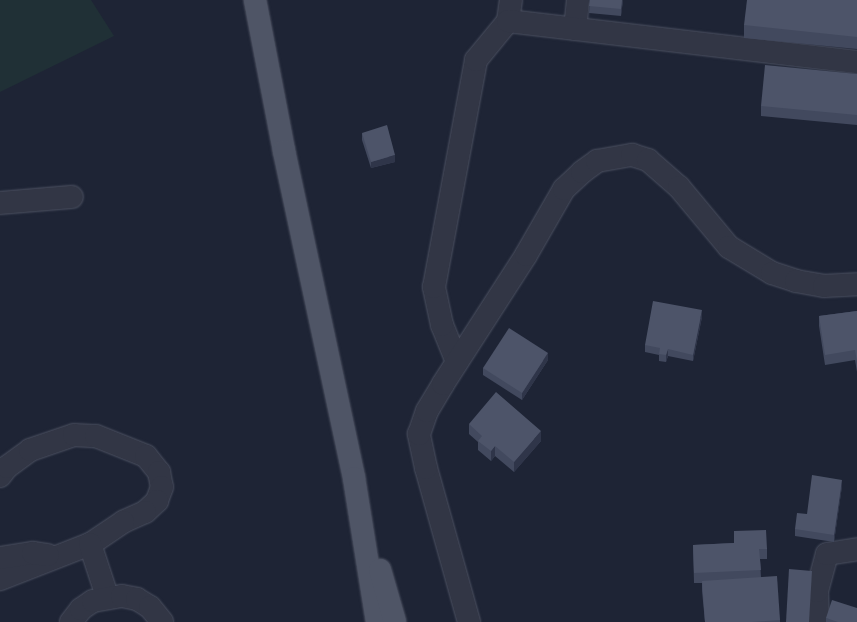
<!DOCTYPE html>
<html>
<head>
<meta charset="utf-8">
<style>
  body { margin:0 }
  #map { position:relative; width:857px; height:622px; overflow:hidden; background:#1e2435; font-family:"Golos Text",sans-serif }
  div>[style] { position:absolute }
  .green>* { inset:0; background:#203036 }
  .roads { filter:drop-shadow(0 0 1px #4c5161) drop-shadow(0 0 1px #4c5161) }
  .minor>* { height:22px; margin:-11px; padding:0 11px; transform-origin:11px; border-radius:11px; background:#323645 }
  .major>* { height:22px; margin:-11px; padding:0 11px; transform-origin:11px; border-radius:11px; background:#4f5566 }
  .wall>* { inset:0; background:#42495e }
  .shaded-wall>* { inset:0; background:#2f3549 }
  .building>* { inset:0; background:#4d5469 }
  span { translate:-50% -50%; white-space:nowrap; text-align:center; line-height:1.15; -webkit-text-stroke:3.5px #171c29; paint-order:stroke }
</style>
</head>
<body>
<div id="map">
  <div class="green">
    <i style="clip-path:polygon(0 0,91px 0,114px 36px,0 92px)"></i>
  </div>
  <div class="roads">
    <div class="minor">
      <i style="left:508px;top:21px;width:21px;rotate:-82deg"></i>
      <i style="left:575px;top:29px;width:29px;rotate:-84deg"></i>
      <i style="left:0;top:203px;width:72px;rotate:-4.8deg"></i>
      <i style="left:457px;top:362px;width:40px;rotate:-112deg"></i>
      <i style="left:442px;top:325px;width:39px;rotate:-102deg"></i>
      <i style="left:434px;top:287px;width:231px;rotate:-79.5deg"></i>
      <i style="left:476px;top:60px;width:50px;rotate:-50.6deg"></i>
      <i style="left:508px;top:21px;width:351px;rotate:6.7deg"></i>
      <i style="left:0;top:476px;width:11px;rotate:-52deg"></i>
      <i style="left:7px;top:467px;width:29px;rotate:-36deg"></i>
      <i style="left:30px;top:450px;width:46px;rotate:-18.8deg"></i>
      <i style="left:74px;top:435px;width:22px;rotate:3deg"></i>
      <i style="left:96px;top:436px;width:54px;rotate:21.8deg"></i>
      <i style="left:146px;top:456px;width:21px;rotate:51deg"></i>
      <i style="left:159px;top:472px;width:15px;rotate:79deg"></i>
      <i style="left:162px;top:487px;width:15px;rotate:110deg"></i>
      <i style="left:157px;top:501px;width:16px;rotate:137deg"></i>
      <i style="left:145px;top:512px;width:24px;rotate:156deg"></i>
      <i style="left:123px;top:522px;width:40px;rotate:146deg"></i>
      <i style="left:90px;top:544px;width:97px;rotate:158.7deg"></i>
      <i style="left:90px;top:544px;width:55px;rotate:71.9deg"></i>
      <i style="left:0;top:558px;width:33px;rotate:-9deg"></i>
      <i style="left:33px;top:553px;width:15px;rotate:8deg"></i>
      <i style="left:71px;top:622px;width:16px;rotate:-52deg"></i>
      <i style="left:81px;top:609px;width:14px;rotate:-34deg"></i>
      <i style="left:93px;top:601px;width:29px;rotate:-10deg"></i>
      <i style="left:122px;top:596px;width:15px;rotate:11deg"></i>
      <i style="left:137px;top:599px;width:15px;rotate:32deg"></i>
      <i style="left:150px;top:607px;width:19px;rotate:51deg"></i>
      <i style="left:469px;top:622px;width:160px;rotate:-105.6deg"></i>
      <i style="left:426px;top:468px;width:35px;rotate:-102deg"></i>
      <i style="left:419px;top:434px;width:24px;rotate:-71deg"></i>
      <i style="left:427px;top:411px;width:31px;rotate:-59deg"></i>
      <i style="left:443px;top:384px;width:153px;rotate:-57.2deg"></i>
      <i style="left:526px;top:255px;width:76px;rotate:-60.1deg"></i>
      <i style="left:564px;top:189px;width:25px;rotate:-43deg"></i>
      <i style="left:582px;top:172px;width:19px;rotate:-36deg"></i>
      <i style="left:597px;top:161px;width:36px;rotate:-10deg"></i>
      <i style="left:632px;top:155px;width:17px;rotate:17deg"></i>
      <i style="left:648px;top:160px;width:41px;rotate:41.1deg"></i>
      <i style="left:679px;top:187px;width:78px;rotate:50.2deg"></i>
      <i style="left:729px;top:247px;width:50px;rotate:31.2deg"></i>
      <i style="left:772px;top:273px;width:25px;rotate:18deg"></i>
      <i style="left:796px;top:281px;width:28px;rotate:10deg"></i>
      <i style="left:824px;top:286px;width:33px;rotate:-3deg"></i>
      <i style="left:818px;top:622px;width:31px;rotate:-92deg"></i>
      <i style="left:817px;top:591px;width:38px;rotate:-75deg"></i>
      <i style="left:827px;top:554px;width:30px;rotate:-9deg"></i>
    </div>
    <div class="major">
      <i style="left:255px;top:0;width:154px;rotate:79.1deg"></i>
      <i style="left:284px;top:151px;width:334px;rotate:77.9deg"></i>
      <i style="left:354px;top:478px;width:146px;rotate:80.9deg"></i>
      <i style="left:380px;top:570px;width:54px;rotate:73.9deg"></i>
    </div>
  </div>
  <div class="wall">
    <i style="clip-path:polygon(590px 0,623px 0,621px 16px,589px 13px)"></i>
    <i style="clip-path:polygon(857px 0,857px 49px,744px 38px,744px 25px)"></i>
    <i style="clip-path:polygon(857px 74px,857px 125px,761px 116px,761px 106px)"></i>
    <i style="clip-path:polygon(362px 133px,395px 162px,371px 168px,362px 140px)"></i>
    <i style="clip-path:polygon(857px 311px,857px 372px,855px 360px,825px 365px,819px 326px,819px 316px)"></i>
    <i style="clip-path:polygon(702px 317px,693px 361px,668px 356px,666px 362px,659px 361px,659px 355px,645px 352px,645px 345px)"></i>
    <i style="clip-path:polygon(548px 360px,522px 400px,483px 375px,483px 368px)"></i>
    <i style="clip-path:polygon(469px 424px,541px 441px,514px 472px,495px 456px,491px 461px,478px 450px,478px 442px,469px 434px)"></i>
    <i style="clip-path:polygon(842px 486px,834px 542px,795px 536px,795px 529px,807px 514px)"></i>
    <i style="clip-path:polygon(734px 531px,767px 549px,767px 559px,760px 559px,761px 578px,780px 620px,780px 622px,705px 622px,702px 591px,702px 583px,694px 583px,693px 545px,734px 543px)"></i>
    <i style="clip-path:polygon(826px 618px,857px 622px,826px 622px)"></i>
  </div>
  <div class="shaded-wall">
    <i style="clip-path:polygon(622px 0,623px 0,621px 16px,621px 9px)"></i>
    <i style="clip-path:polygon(395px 155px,395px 162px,371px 168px,371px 162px)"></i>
    <i style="clip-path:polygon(702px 310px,702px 317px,693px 361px,693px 355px)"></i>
    <i style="clip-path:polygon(668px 349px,668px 356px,666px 362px,666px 355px)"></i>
    <i style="clip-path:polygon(548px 353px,548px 360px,522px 400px,522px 393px)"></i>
    <i style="clip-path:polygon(541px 431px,541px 441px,514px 472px,514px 462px)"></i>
    <i style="clip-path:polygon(495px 446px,495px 456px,491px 461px,491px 451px)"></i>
    <i style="clip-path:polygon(842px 480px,842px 486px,834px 542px,834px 535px)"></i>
  </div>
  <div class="building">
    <i style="clip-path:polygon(590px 0,622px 0,621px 9px,589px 6px)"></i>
    <i style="clip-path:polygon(747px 0,857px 0,857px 37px,744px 25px)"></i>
    <i style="clip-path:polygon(765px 65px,857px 74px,857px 115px,761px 106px)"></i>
    <i style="clip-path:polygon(387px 125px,395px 155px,371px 162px,362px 133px)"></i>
    <i style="clip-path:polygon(653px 301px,702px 310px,693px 355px,668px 349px,666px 355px,659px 354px,660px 348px,645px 345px)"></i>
    <i style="clip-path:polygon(857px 311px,857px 362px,855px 350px,825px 355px,819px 316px)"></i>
    <i style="clip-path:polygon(509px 328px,548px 353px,522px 393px,483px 368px)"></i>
    <i style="clip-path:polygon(496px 392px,541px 431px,514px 462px,495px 446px,491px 451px,478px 441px,482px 436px,469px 424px)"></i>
    <i style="clip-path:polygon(812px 475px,842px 480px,834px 535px,795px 529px,797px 513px,807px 514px)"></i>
    <i style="clip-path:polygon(766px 530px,767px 549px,759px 549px,761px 570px,694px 573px,693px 545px,734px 543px,734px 531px)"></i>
    <i style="clip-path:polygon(789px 569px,812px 571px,809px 622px,786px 622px)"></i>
    <i style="clip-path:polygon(777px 576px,780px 620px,752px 622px,705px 622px,702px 581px)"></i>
    <i style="clip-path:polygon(832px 600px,857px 608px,857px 622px,838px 622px,826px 618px)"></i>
  </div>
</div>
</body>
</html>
